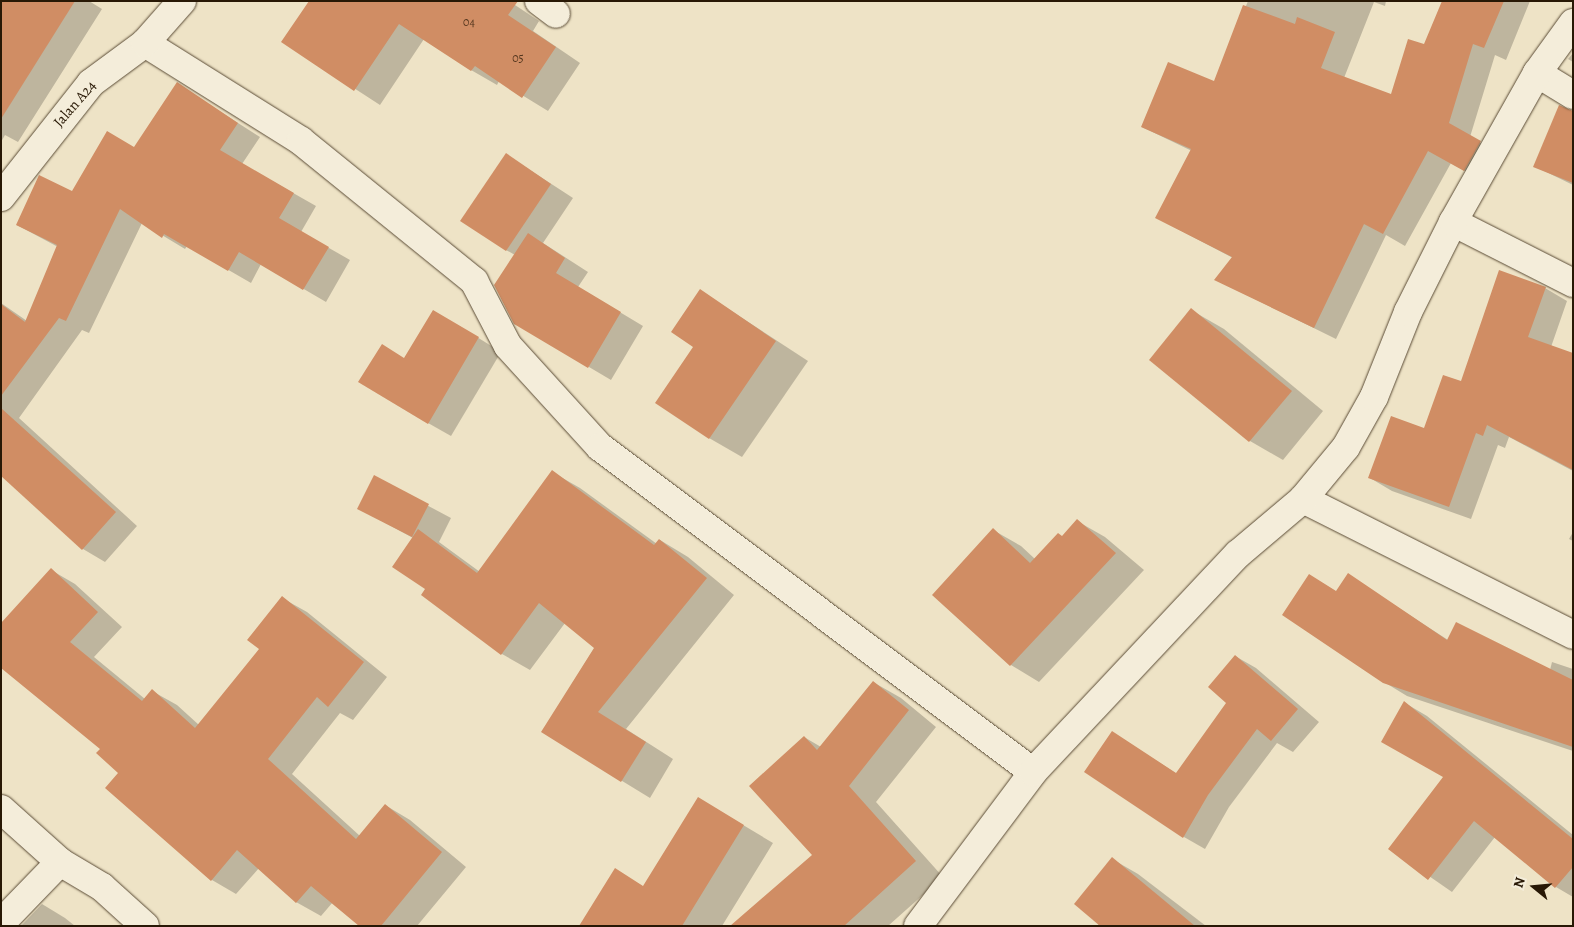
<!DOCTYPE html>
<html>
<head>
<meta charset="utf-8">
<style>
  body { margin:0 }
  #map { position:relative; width:1574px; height:927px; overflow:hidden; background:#eee3c6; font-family:Alegreya,serif }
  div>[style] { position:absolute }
  .shadow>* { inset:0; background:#0003 }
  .building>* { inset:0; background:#d08d64 }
  .roads { filter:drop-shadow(0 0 1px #5a4b35) drop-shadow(0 0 1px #5a4b35) }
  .street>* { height:28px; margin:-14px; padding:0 14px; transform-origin:14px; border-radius:14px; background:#f4edda }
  span { translate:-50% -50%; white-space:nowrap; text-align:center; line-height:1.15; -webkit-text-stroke:4px #f4edda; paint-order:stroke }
  .number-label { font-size:12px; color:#52351d }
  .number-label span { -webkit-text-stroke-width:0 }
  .street-label { font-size:15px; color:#281805 }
  .frame { position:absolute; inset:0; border:2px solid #281805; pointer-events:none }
  .north { position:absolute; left:1509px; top:862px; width:50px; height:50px; -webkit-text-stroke:4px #f4edda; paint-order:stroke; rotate:287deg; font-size:14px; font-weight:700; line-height:20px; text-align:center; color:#281805 }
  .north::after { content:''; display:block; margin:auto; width:18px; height:22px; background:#281805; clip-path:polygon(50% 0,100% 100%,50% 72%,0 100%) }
</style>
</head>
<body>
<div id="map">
  <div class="shadow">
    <i style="clip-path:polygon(1px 1px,89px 1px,102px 9px,18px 142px,5px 135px,1px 142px)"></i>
    <i style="clip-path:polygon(509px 1px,539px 21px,533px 31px,580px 63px,548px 111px,499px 81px,497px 85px,471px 70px,424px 39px,380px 105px,283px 42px)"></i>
    <i style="clip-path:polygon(1248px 1px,1386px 1px,1385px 6px,1374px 2px,1344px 78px,1392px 96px,1425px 45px,1444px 1px,1530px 1px,1506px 60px,1495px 55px,1470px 137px,1502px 155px,1486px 183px,1451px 163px,1405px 246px,1386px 235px,1336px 339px,1216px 280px,1233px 258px,1157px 218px,1192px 151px,1142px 127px,1215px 83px)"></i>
    <i style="clip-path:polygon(1573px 53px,1573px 62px,1568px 59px)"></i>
    <i style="clip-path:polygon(177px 84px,260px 137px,242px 164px,316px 206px,301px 232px,350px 260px,326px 302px,261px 264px,251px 283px,187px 246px,185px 249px,142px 223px,89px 333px,82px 330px,19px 418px,137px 526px,105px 562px,83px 549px,1px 475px,1px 303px,27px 321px,58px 247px,17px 225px,73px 193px,135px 148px)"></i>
    <i style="clip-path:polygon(1573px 131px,1573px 185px,1534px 166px)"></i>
    <i style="clip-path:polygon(507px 155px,573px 198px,543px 243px,588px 272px,578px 287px,643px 326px,611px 380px,589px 367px,515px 255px,506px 250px)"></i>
    <i style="clip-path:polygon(1545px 288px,1567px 301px,1551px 347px,1573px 354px,1573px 471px,1509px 437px,1505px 448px,1498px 445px,1471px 519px,1392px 491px,1370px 478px,1425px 429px,1461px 383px)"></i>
    <i style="clip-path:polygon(701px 291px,808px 361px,742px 457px,709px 438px,695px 347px)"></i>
    <i style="clip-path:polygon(1191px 310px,1224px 329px,1323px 411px,1283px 460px,1250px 441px,1151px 360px)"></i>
    <i style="clip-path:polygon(456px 324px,501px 352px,451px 436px,428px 423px,405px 359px)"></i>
    <i style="clip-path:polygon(552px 472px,580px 488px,657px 544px,660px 540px,688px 557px,734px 595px,626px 729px,673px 759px,650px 798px,542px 732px,595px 647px,565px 623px,530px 670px,502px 654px,427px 589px,413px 538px,382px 521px,374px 477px,451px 518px,439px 542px,480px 572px)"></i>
    <i style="clip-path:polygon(1077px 521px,1105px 537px,1144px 570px,1039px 682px,1011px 665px,934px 595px,993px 530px,1021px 546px,1035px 559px,1064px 537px)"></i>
    <i style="clip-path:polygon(1573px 532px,1573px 541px,1569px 539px)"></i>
    <i style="clip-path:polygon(51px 570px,75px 584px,122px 627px,94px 657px,145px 699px,152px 691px,177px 705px,199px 725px,261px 649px,282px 598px,307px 612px,387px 677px,353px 720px,340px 713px,292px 774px,360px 836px,385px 805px,410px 820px,466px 867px,417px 926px,361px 926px,333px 902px,321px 916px,296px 902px,259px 868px,236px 894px,212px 880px,102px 748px,1px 667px)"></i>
    <i style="clip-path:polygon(1309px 575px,1337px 592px,1348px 575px,1448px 640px,1550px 670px,1552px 662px,1573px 669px,1573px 751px,1407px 696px,1384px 682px)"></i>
    <i style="clip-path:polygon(1235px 656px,1256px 668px,1319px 722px,1293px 752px,1277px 743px,1229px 807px,1205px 849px,1184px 837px,1112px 732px,1177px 774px,1228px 703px)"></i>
    <i style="clip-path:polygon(873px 682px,901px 698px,936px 727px,876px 802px,943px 877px,888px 926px,732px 926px,814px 855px,804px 737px,821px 747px)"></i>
    <i style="clip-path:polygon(1405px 703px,1427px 716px,1573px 835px,1573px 897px,1556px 887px,1495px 837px,1452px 892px,1390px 849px,1445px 777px)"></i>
    <i style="clip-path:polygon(728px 816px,773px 843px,722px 926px,599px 926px,615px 870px,644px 887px)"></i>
    <i style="clip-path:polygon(1112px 859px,1138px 874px,1206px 926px,1098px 926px)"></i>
    <i style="clip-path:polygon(42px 904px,65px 918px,75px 926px,21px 926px)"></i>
  </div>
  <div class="building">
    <i style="clip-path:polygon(1px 1px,75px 1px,1px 119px)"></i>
    <i style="clip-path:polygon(309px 1px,518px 1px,508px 15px,556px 47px,522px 98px,475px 66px,471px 71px,399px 24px,354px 91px,281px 42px)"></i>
    <i style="clip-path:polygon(1442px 1px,1504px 1px,1484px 48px,1473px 44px,1449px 123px,1481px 141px,1464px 171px,1428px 151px,1383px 234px,1364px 224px,1314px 328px,1214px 280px,1232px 257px,1155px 218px,1191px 149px,1141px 127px,1168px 62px,1214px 81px,1243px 5px,1295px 24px,1297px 17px,1335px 32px,1321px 68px,1391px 94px,1408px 39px,1424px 44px)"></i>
    <i style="clip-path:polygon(177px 82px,238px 123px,220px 150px,294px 193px,279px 218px,329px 247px,303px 290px,239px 252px,228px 271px,164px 234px,162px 238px,120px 209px,66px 321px,59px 318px,1px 396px,1px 304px,25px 322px,57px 245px,16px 225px,39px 175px,72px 191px,107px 131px,134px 147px)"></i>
    <i style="clip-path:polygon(1559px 105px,1573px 111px,1573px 183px,1533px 167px)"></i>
    <i style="clip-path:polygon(506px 153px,551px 184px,506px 251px,460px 221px)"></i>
    <i style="clip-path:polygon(528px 233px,565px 258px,556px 273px,621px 312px,588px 368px,514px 324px,494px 285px)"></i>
    <i style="clip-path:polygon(1499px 270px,1546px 287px,1528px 337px,1573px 353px,1573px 470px,1487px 425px,1483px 436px,1476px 433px,1449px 507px,1368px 478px,1391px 416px,1424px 428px,1443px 375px,1461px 381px)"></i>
    <i style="clip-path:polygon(700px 289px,776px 341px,709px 439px,655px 403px,693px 347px,671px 332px)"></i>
    <i style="clip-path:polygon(1191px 308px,1292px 391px,1249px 442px,1149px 360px)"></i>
    <i style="clip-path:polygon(433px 310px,479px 337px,428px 424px,358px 382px,382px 344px,404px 358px)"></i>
    <i style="clip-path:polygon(1px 408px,116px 512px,82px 550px,1px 476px)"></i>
    <i style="clip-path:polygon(552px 470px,654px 545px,659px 539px,707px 578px,598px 712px,646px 742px,621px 782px,541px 732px,594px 648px,539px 603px,501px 655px,421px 595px,425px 589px,392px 567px,418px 529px,477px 573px)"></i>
    <i style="clip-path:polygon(374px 475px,429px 504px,412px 537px,357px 509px)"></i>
    <i style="clip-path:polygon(1077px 519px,1116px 553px,1010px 666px,932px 595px,993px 528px,1030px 563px,1058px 533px,1062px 536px)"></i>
    <i style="clip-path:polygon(51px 568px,98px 612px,70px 642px,142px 701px,152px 689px,195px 728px,259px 649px,247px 640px,282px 596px,364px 662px,328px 707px,317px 697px,268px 759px,356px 839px,385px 804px,442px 852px,381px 926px,359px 926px,311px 886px,296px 903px,237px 850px,211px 881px,105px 788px,118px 773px,96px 753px,100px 749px,1px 668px,1px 623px)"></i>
    <i style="clip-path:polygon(1348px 573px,1447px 640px,1456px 622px,1573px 680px,1573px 747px,1383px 683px,1282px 615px,1309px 574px,1336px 591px)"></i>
    <i style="clip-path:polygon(1235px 655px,1298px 709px,1271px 741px,1257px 729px,1208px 795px,1183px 838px,1084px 772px,1112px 731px,1176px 773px,1226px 703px,1208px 687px)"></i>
    <i style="clip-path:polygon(873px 681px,909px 710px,849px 786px,916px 861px,844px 926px,730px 926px,812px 855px,749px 786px,804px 736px,817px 750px)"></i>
    <i style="clip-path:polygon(1404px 701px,1573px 839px,1573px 867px,1555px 888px,1474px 821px,1428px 880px,1388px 849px,1443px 777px,1381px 742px)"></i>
    <i style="clip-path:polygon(698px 797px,744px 825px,682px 926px,579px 926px,615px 868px,643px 886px)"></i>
    <i style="clip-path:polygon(1112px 857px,1195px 926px,1100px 926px,1074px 904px)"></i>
  </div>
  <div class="roads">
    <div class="street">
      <i style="left:539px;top:1px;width:21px;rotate:37deg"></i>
      <i style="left:145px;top:43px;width:184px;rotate:32.1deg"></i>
      <i style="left:301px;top:141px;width:223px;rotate:39deg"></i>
      <i style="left:474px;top:281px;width:73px;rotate:62.4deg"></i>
      <i style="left:508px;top:346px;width:137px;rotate:47.7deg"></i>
      <i style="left:600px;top:447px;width:541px;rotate:36.89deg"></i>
      <i style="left:1537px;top:73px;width:42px;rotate:31.4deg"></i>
      <i style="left:1px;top:197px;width:145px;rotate:-51.7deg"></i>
      <i style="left:91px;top:83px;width:67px;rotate:-36.5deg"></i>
      <i style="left:145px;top:43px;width:56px;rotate:-48.6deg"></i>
      <i style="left:1453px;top:222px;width:135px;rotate:26.9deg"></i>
      <i style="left:1303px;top:499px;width:302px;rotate:26.7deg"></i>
      <i style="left:1px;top:809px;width:79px;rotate:41.9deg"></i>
      <i style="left:60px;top:862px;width:49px;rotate:30.8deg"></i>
      <i style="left:102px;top:887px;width:58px;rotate:42.2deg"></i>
      <i style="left:1px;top:923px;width:85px;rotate:-46deg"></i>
      <i style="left:918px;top:926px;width:192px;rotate:-53.2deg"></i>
      <i style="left:1033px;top:772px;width:299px;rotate:-46.8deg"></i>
      <i style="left:1238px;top:554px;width:85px;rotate:-40.2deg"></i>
      <i style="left:1303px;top:499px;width:67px;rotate:-50.4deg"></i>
      <i style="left:1346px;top:447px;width:57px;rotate:-60.8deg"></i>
      <i style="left:1374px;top:397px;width:92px;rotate:-68.2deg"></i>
      <i style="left:1408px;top:312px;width:101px;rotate:-63.4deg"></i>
      <i style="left:1453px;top:222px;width:171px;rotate:-60.6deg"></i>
      <i style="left:1537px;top:73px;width:62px;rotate:-54.2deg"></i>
    </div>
  </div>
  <div class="number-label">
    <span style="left:469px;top:23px">04</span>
    <span style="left:518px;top:59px">05</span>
  </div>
  <div class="street-label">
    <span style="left:75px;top:104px;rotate:-49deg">Jalan A24</span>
  </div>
  <div class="frame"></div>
  <div class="north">N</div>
</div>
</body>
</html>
